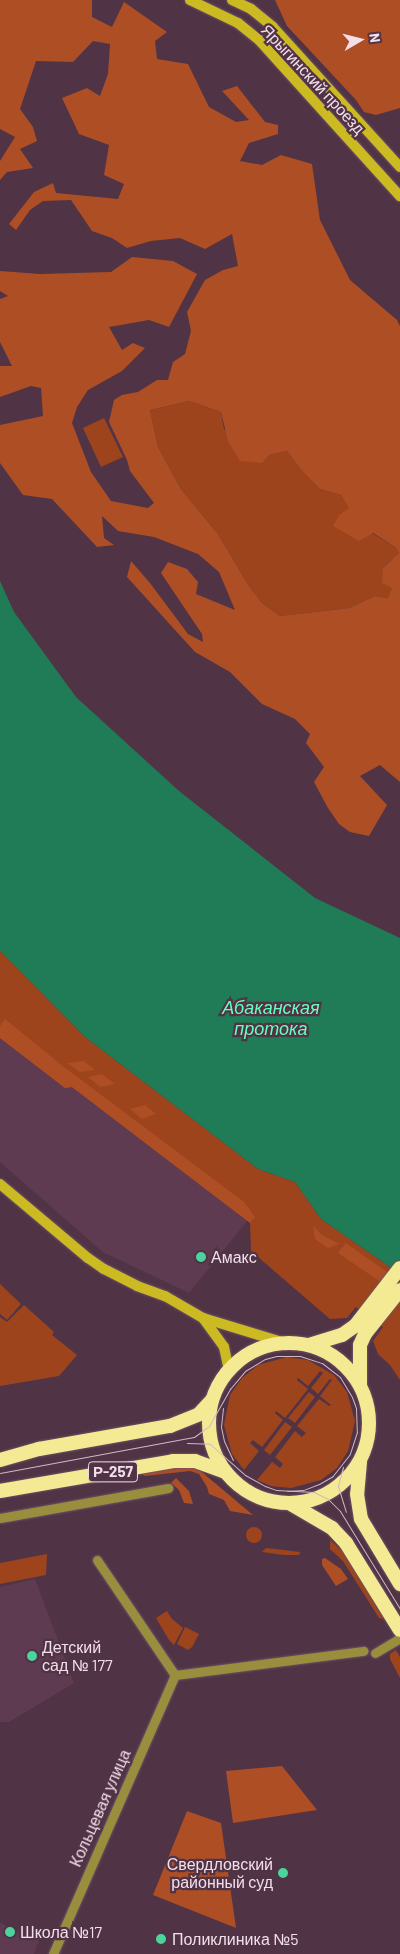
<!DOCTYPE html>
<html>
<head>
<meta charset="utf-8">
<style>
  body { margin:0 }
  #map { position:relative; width:400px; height:1954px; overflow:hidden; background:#513346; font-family:Barlow,sans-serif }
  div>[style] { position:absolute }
  .built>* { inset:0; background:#5f3b52 }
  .green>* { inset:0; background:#9d441c }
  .round { border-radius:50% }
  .forest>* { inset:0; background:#ad4e25 }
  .water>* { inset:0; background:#207b57 }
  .roads { filter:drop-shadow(0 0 1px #6e5264) drop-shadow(0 0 1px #6e5264) }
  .minor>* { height:9px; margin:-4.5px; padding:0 4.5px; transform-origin:4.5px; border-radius:4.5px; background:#988e3d }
  .secondary>* { height:10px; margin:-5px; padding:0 5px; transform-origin:5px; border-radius:5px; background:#cbba22 }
  .trunk>* { height:14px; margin:-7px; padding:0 7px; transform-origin:7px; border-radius:7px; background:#f5ea94 }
  .trunk>.ring { margin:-7px; padding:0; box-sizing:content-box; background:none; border:14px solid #f5ea94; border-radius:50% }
  .tram>* { height:1px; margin:-0.5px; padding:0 0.5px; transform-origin:0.5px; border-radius:0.5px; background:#cfb9c6 }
  .dots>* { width:14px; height:14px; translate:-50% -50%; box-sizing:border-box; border:2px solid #513346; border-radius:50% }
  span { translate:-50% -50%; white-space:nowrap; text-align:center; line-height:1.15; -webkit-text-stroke:4.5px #513346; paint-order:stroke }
  .shield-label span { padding:1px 4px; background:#513346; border:1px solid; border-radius:4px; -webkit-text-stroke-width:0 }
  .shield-label { font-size:15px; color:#f3dfea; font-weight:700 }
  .street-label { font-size:16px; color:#f3dfea }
  .poi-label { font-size:16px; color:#f3dfea }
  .left { translate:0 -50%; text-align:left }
  .right { translate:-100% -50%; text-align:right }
  .water-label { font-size:18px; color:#66ffbe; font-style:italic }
  .north { position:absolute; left:335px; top:15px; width:50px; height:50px; -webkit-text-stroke:4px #513346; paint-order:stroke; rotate:82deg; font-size:14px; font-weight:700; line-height:20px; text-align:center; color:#f3dfea }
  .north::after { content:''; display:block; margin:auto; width:18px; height:22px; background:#f3dfea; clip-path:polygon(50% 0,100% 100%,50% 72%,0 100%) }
</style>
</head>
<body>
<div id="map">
  <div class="built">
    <i style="clip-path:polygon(0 1038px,65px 1088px,72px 1086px,247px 1221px,189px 1293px,103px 1252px,0 1162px)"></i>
    <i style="clip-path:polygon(35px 1579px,74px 1683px,9px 1722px,0 1722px,0 1587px)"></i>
    <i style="clip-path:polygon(0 1923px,39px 1941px,34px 1954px,0 1954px)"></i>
  </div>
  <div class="green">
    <i style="clip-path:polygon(189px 401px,221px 412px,224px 429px,269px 455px,287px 451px,302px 471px,320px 489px,341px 495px,350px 508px,340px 514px,395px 547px,399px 553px,383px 568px,393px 588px,388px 598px,375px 596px,349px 608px,280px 616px,262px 603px,247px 583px,218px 534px,181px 489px,158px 447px,150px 410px)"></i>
    <i style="clip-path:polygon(104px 418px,123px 457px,101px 467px,83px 428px)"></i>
    <i style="clip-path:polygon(0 951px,85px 1037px,258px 1169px,295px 1182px,321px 1219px,400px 1274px,400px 1380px,390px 1365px,378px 1354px,373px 1341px,383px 1327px,356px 1307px,347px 1318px,330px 1319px,251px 1251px,250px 1223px,72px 1087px,65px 1088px,0 1038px)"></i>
    <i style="clip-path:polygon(0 1284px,21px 1304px,7px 1320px,0 1314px)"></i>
    <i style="clip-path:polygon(24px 1305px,54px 1332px,52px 1335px,77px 1355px,59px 1376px,0 1386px,0 1317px,7px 1322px)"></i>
    <i style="clip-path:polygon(287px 1357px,308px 1360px,334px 1375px,347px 1392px,355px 1421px,348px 1451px,337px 1468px,321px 1480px,291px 1488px,271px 1486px,257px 1480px,272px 1462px,280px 1468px,283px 1464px,275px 1457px,295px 1431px,302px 1437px,306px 1433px,297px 1426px,319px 1399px,329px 1406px,331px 1405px,320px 1396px,332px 1380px,330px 1379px,318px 1394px,311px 1388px,323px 1373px,320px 1371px,308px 1386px,298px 1378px,297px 1380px,308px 1389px,285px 1418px,276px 1411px,275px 1413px,283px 1420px,262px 1447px,253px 1440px,250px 1443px,259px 1451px,244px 1470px,232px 1454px,224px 1425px,230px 1395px,242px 1378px,258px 1365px)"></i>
    <i style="clip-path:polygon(309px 1392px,315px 1397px,295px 1423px,288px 1418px)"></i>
    <i style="clip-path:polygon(285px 1422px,292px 1427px,270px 1455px,264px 1450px)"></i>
    <i class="round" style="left:246px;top:1527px;width:16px;height:16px"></i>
    <i style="clip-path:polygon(330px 1540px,344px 1552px,384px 1619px,379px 1618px,343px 1561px,330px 1549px)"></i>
    <i style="clip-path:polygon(266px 1548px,275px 1549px,300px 1552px,299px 1555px,284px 1555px,262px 1552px)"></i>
    <i style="clip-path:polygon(47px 1554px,46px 1575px,0 1584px,0 1563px)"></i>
    <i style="clip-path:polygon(167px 1611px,172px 1619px,183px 1628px,174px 1645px,169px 1640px,156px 1618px)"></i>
    <i style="clip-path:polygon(185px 1627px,199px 1634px,192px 1647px,188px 1650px,177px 1644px)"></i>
    <i style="clip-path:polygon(396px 1650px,400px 1657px,400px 1678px,390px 1659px,390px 1654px)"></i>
  </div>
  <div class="forest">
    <i style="clip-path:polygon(evenodd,0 0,92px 0,92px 17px,112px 27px,124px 2px,167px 32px,155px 41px,157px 59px,188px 64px,209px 107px,236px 122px,249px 120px,222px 91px,237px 86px,265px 122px,278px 125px,278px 134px,249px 143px,240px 161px,262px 165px,281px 155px,312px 164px,320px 220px,350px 280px,397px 320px,400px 326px,400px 782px,380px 765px,360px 776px,387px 805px,369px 836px,350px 832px,339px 824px,328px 808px,314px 782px,324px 767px,306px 743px,310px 734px,295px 719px,262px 704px,230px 672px,195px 652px,127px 577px,131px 561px,150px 583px,188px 634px,203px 642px,202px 634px,161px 573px,168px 562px,187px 569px,198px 582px,196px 594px,235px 610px,219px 572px,198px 554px,154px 537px,118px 531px,102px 516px,104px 538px,114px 545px,97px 547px,52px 499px,23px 495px,0 463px,0 425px,43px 416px,41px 388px,31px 386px,0 397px,0 366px,12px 366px,0 342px,0 299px,8px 296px,0 291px,0 271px,40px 274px,111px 272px,132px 257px,173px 261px,197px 274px,169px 327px,149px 320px,109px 327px,122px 350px,133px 343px,145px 348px,122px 371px,88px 390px,77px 407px,72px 423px,91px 472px,111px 501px,148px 508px,154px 503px,130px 471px,127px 460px,109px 422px,114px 400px,122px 395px,138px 392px,157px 380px,168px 380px,173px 362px,185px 354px,191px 331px,187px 312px,205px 280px,223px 270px,238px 266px,232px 234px,205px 249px,180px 238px,151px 241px,127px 248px,112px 238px,92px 231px,71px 200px,43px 201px,30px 210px,16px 230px,9px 224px,34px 192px,53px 183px,56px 193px,118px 199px,124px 184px,104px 175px,109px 145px,79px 134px,62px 98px,87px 88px,100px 96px,108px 74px,110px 44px,93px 41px,73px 62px,36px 61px,20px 109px,33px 127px,37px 141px,20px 149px,33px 168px,7px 172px,0 180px,0 161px,15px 137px,0 129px,0 0,189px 401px,221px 412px,228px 441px,240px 461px,262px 463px,269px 455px,287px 451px,302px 471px,320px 489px,341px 495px,349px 508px,340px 514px,333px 526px,359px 541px,373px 533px,395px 547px,399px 553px,383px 568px,382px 583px,392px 588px,388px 598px,375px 596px,349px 608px,280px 616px,262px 603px,247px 583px,218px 534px,181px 489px,158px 447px,150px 410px,189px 401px)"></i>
    <i style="clip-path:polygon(275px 0,400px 0,400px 108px,376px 115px,364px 112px,356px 100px,287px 26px)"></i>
    <i style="clip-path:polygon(5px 1019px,64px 1067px,244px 1202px,255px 1217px,250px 1223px,72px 1087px,65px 1088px,0 1038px,0 1026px)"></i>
    <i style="clip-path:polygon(84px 1061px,95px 1070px,80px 1072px,67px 1063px)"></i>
    <i style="clip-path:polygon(102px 1074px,115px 1084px,100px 1087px,88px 1077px)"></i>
    <i style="clip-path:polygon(145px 1105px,156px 1114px,142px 1119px,130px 1109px)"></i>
    <i style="clip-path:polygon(313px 1226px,322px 1235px,339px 1244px,328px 1248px,315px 1239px)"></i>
    <i style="clip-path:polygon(346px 1243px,400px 1281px,400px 1295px,338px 1253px)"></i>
    <i style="clip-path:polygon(185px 1466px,192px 1466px,203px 1473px,253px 1515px,230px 1511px,224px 1500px,209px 1494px,207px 1487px,199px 1474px,190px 1471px,145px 1476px,142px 1474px)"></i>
    <i style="clip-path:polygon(176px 1478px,189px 1491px,193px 1504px,184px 1503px,179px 1490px,171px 1483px)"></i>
    <i style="clip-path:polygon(325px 1558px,341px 1569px,348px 1579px,336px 1586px,322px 1565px,322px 1559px)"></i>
    <i style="clip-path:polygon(282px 1766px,317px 1810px,233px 1823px,226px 1771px)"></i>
    <i style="clip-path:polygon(187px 1811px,221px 1823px,236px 1928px,153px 1895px)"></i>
  </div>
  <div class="water">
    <i style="clip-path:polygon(0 581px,14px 612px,76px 697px,179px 791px,315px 898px,400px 938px,400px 1274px,321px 1219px,295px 1182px,258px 1169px,85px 1037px,0 951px)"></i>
  </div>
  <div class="roads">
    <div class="minor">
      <i style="left:0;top:1518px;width:171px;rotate:-10.1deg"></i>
      <i style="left:97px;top:1560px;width:139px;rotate:55.9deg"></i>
      <i style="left:375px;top:1653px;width:29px;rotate:-31deg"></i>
      <i style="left:175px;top:1675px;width:190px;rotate:-7.3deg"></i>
      <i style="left:53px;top:1954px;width:305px;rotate:-66.4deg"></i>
    </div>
    <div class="secondary">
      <i style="left:190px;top:0;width:53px;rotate:25.6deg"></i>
      <i style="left:238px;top:23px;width:26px;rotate:39deg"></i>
      <i style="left:258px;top:39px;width:212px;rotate:47.9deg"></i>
      <i style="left:232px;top:0;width:21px;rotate:25deg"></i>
      <i style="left:251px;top:9px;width:28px;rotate:39deg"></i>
      <i style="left:273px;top:27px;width:189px;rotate:47.8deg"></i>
      <i style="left:0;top:1184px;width:115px;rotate:40.1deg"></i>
      <i style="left:88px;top:1258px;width:19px;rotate:35deg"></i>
      <i style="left:104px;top:1269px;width:37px;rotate:27deg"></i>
      <i style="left:137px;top:1286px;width:30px;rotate:20deg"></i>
      <i style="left:165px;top:1296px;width:44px;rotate:30.1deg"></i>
      <i style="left:203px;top:1318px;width:86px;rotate:17deg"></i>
      <i style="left:203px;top:1318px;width:36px;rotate:54deg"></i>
      <i style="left:224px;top:1347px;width:25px;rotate:78deg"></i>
    </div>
    <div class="trunk">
      <i class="ring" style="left:209px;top:1343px;width:146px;height:146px"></i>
      <i style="left:309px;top:1345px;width:34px;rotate:-17deg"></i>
      <i style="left:342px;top:1335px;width:16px;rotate:-35deg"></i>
      <i style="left:355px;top:1326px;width:73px;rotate:-52.2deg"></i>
      <i style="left:360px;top:1385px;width:40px;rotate:-90deg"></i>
      <i style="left:360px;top:1345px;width:12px;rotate:-66deg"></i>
      <i style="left:365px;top:1334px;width:56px;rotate:-51.5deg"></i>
      <i style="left:0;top:1460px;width:41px;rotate:-15.8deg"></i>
      <i style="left:39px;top:1449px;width:133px;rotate:-10deg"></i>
      <i style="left:170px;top:1426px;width:31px;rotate:-22deg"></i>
      <i style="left:199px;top:1414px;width:19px;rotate:-47deg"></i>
      <i style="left:360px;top:1462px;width:32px;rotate:95deg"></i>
      <i style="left:357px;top:1494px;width:25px;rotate:81deg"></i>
      <i style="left:361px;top:1519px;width:76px;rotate:59deg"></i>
      <i style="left:0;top:1491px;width:176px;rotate:-9.8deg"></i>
      <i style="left:173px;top:1461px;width:22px"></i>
      <i style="left:195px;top:1461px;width:33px;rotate:20deg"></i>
      <i style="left:289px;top:1503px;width:50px;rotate:30.2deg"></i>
      <i style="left:332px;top:1528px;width:21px;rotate:47deg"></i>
      <i style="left:346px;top:1543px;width:102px;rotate:58.2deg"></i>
    </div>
  </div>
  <div class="tram">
    <i style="left:223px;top:1408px;width:19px;rotate:96deg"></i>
    <i style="left:221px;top:1427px;width:14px;rotate:78deg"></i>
    <i style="left:224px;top:1441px;width:21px;rotate:65deg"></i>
    <i style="left:187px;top:1443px;width:23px;rotate:2deg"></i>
    <i style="left:210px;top:1444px;width:47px;rotate:41.5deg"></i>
    <i style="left:245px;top:1475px;width:23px;rotate:29deg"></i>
    <i style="left:265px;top:1486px;width:12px;rotate:20deg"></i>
    <i style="left:276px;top:1490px;width:38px;rotate:3deg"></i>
    <i style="left:314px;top:1492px;width:16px;rotate:27deg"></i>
    <i style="left:328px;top:1499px;width:17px;rotate:45deg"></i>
    <i style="left:340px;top:1511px;width:115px;rotate:58.5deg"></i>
    <i style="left:343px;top:1467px;width:20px;rotate:105deg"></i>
    <i style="left:338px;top:1486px;width:27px;rotate:73deg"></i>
    <i style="left:0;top:1473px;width:197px;rotate:-10.5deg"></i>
    <i style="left:194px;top:1437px;width:19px;rotate:-36deg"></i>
    <i style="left:209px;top:1426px;width:43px;rotate:-60.4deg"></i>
    <i style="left:230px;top:1389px;width:23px;rotate:-50deg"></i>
    <i style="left:245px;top:1371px;width:23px;rotate:-31deg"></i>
    <i style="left:265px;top:1359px;width:11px;rotate:-15deg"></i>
    <i style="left:276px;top:1356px;width:24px"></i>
    <i style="left:300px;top:1356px;width:23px;rotate:18deg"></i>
    <i style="left:322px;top:1363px;width:23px;rotate:38deg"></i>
    <i style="left:340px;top:1377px;width:23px;rotate:59deg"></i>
    <i style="left:352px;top:1397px;width:12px;rotate:70deg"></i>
    <i style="left:356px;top:1408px;width:24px;rotate:88deg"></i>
    <i style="left:357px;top:1432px;width:23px;rotate:108deg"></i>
    <i style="left:350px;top:1454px;width:28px;rotate:128deg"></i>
    <i style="left:333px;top:1476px;width:16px;rotate:150deg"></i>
    <i style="left:319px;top:1484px;width:17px;rotate:159deg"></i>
    <i style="left:303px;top:1490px;width:16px;rotate:176deg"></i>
  </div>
  <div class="dots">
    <i style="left:201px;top:1257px;background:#4bd49b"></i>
    <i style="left:32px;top:1656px;background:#4bd49b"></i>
    <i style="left:283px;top:1873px;background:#4bd49b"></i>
    <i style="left:10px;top:1932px;background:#4bd49b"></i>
    <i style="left:161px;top:1939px;background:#4bd49b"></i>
  </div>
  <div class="shield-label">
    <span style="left:113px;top:1472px">Р-257</span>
  </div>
  <div class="street-label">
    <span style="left:313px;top:79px;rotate:47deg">Ярыгинский проезд</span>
    <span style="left:100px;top:1808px;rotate:-66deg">Кольцевая улица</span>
  </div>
  <div class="poi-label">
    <span class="left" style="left:211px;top:1257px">Амакс</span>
    <span class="left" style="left:42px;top:1656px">Детский<br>сад № 177</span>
    <span class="right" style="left:273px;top:1873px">Свердловский<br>районный суд</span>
    <span class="left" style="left:20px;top:1932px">Школа №17</span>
    <span class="left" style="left:172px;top:1939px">Поликлиника №5</span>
  </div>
  <div class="water-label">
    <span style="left:271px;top:1018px">Абаканская<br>протока</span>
  </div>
  <div class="north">N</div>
</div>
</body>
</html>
